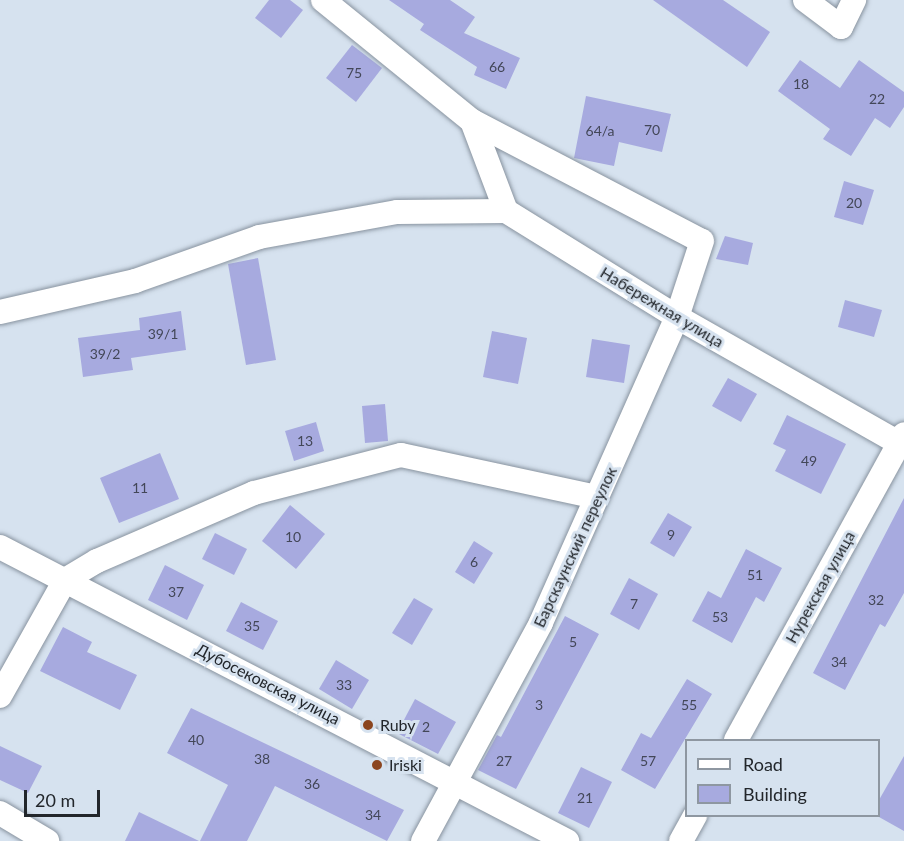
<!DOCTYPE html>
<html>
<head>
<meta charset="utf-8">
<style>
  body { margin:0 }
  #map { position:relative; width:904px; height:841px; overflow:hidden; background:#d6e2ef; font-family:Lato,sans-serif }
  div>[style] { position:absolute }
  .building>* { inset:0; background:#a7aadf }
  .roads { filter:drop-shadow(0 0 2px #88939f) drop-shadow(0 0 2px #88939f) }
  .minor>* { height:24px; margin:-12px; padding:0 12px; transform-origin:12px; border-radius:12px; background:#fff }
  .dots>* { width:16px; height:16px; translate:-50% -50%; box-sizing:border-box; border:3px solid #d6e2ef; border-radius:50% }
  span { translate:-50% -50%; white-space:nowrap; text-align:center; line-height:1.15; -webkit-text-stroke:6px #d6e2ef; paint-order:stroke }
  .number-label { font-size:14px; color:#434758 }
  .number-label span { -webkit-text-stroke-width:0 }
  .street-label { font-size:16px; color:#22262b }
  .poi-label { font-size:16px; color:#22262b }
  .left { translate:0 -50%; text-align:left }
  .legend { position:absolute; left:685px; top:739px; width:195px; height:78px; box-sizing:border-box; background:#d6e2ef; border:2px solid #8e97a1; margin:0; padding:8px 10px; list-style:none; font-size:18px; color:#22262b }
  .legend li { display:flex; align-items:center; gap:12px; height:30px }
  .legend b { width:30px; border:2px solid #8e97a1 }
  .scale { position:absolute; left:24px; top:790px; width:76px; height:27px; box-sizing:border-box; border:3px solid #22262b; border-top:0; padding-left:8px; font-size:18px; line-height:21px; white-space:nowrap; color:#22262b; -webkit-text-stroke:4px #d6e2ef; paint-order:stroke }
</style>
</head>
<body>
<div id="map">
  <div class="building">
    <i style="clip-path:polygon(269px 0,290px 0,303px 10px,281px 38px,255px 18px)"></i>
    <i style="clip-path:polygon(389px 0,450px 0,475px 17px,464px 33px,520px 58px,506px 89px,474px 75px,477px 67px,420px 30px,424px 24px)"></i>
    <i style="clip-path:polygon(653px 0,723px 0,770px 32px,747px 67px)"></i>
    <i style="clip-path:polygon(352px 45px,382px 68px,356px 102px,326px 78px)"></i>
    <i style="clip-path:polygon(800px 60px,840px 88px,859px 60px,904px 92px,904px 107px,890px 128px,875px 118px,851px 156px,823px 139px,830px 129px,778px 91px)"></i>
    <i style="clip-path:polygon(586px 96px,671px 114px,662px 152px,619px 142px,614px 166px,574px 158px)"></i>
    <i style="clip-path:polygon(844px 181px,874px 190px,863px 225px,834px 217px)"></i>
    <i style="clip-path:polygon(725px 236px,753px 243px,748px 265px,716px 259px)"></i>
    <i style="clip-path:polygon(258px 258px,276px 360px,246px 365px,228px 264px)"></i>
    <i style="clip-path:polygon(845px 300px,882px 310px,874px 337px,838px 327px)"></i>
    <i style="clip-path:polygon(181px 311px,186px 350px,131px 358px,133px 370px,83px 377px,78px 338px,140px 330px,139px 318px)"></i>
    <i style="clip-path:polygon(492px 331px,527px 338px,518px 384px,483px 377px)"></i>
    <i style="clip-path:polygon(592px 339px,630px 345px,624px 383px,586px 377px)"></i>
    <i style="clip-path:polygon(728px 378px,757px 394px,741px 422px,712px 406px)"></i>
    <i style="clip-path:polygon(385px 404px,388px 441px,365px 443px,362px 406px)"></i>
    <i style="clip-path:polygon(787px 415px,846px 444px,821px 494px,775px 471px,786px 450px,773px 444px)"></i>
    <i style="clip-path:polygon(316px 422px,324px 451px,294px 461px,285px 431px)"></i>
    <i style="clip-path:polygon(160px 453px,179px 499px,119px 523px,100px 478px)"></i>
    <i style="clip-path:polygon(904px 498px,904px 593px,885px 627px,880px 624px,845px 690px,813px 673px)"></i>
    <i style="clip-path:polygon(290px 505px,325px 534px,296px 569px,262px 541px)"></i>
    <i style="clip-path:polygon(668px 513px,692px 527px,674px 557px,650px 543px)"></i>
    <i style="clip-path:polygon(215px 533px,247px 549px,234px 575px,202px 559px)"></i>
    <i style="clip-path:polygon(474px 541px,493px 553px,474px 584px,455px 572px)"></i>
    <i style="clip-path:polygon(746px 549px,782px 568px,764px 602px,756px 597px,732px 643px,692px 621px,708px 591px,721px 598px)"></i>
    <i style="clip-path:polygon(165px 565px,204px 585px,187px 620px,148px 600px)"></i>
    <i style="clip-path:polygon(629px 578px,658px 594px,639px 630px,610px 614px)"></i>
    <i style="clip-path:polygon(414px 598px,433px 609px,412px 645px,392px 633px)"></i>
    <i style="clip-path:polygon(241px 602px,278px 621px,263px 650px,226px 631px)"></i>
    <i style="clip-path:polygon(565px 616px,599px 634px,516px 789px,478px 770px,497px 735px,501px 737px)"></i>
    <i style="clip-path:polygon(63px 627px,92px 642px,87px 652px,137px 675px,120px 710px,40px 671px)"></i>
    <i style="clip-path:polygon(336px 660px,369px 680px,352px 709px,319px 689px)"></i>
    <i style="clip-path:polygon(687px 679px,712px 694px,655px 789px,621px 770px,641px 733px,651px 738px)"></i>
    <i style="clip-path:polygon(415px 699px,456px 722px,438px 754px,397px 733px)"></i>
    <i style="clip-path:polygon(191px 708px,404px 810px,387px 841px,275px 786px,247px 841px,200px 841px,228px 785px,167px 753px)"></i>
    <i style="clip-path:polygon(0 746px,42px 766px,28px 793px,0 780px)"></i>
    <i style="clip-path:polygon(904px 756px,904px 831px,879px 817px,879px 800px)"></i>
    <i style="clip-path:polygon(581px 767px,612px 782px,589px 828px,558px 813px)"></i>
    <i style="clip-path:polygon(139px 812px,199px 841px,125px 841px)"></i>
  </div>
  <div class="roads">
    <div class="minor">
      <i style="left:323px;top:0;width:192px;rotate:39.1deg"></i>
      <i style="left:472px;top:121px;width:259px;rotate:27.6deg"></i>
      <i style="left:702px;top:241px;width:80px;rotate:108.2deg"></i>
      <i style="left:677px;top:317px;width:335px;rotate:114deg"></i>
      <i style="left:541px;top:623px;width:248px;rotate:118.4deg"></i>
      <i style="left:805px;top:0;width:45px;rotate:36.9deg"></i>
      <i style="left:841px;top:27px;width:30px;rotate:-64deg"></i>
      <i style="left:472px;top:121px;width:96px;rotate:69.3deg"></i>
      <i style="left:506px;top:211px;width:201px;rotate:31.8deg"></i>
      <i style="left:677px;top:317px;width:261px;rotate:29.6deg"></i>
      <i style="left:0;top:312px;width:139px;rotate:-12.9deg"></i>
      <i style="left:135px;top:281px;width:132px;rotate:-19.5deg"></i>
      <i style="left:259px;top:237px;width:140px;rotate:-10.3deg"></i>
      <i style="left:397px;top:212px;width:109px;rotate:-0.5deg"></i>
      <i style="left:0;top:547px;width:639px;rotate:27.41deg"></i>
      <i style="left:0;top:696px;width:133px;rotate:-60.7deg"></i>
      <i style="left:65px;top:580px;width:37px;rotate:-31deg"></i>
      <i style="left:97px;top:561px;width:171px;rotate:-23.4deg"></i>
      <i style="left:254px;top:493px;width:152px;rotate:-14.5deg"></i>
      <i style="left:401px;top:455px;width:200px;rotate:12.1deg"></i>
      <i style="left:736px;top:740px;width:349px;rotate:-61.2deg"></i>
      <i style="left:0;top:813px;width:55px;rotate:30.8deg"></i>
      <i style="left:681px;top:841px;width:29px;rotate:-61deg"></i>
    </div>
  </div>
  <div class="dots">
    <i style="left:368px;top:725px;background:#8b451f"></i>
    <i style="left:377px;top:765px;background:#8b451f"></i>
  </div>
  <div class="number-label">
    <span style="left:497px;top:67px">66</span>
    <span style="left:354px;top:73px">75</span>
    <span style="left:801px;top:84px">18</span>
    <span style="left:877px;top:99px">22</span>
    <span style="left:652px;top:130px">70</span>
    <span style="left:600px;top:131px">64/а</span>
    <span style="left:854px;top:203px">20</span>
    <span style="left:163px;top:334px">39/1</span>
    <span style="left:105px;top:354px">39/2</span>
    <span style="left:305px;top:441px">13</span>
    <span style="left:809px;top:461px">49</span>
    <span style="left:140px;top:488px">11</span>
    <span style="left:671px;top:535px">9</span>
    <span style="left:293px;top:537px">10</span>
    <span style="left:474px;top:562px">6</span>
    <span style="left:755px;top:575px">51</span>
    <span style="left:176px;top:592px">37</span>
    <span style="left:876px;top:600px">32</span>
    <span style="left:634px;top:604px">7</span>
    <span style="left:720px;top:617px">53</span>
    <span style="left:252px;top:626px">35</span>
    <span style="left:573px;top:642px">5</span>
    <span style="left:839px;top:662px">34</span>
    <span style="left:344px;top:685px">33</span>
    <span style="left:539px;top:705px">3</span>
    <span style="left:689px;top:705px">55</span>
    <span style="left:426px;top:727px">2</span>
    <span style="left:196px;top:740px">40</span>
    <span style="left:262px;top:759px">38</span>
    <span style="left:504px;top:761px">27</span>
    <span style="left:648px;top:761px">57</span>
    <span style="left:312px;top:784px">36</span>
    <span style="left:585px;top:798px">21</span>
    <span style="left:373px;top:815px">34</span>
  </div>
  <div class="street-label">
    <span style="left:662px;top:307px;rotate:31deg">Набережная улица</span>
    <span style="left:575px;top:547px;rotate:-65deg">Барскаунский переулок</span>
    <span style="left:820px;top:587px;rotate:-61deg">Нурекская улица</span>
    <span style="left:268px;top:684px;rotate:27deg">Дубосековская улица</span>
  </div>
  <div class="poi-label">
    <span class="left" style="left:380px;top:725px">Ruby</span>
    <span class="left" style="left:389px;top:765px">Iriski</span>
  </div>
  <ul class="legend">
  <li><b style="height:8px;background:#fff"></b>Road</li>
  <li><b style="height:16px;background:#a7aadf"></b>Building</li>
  </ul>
  <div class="scale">20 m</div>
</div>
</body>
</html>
